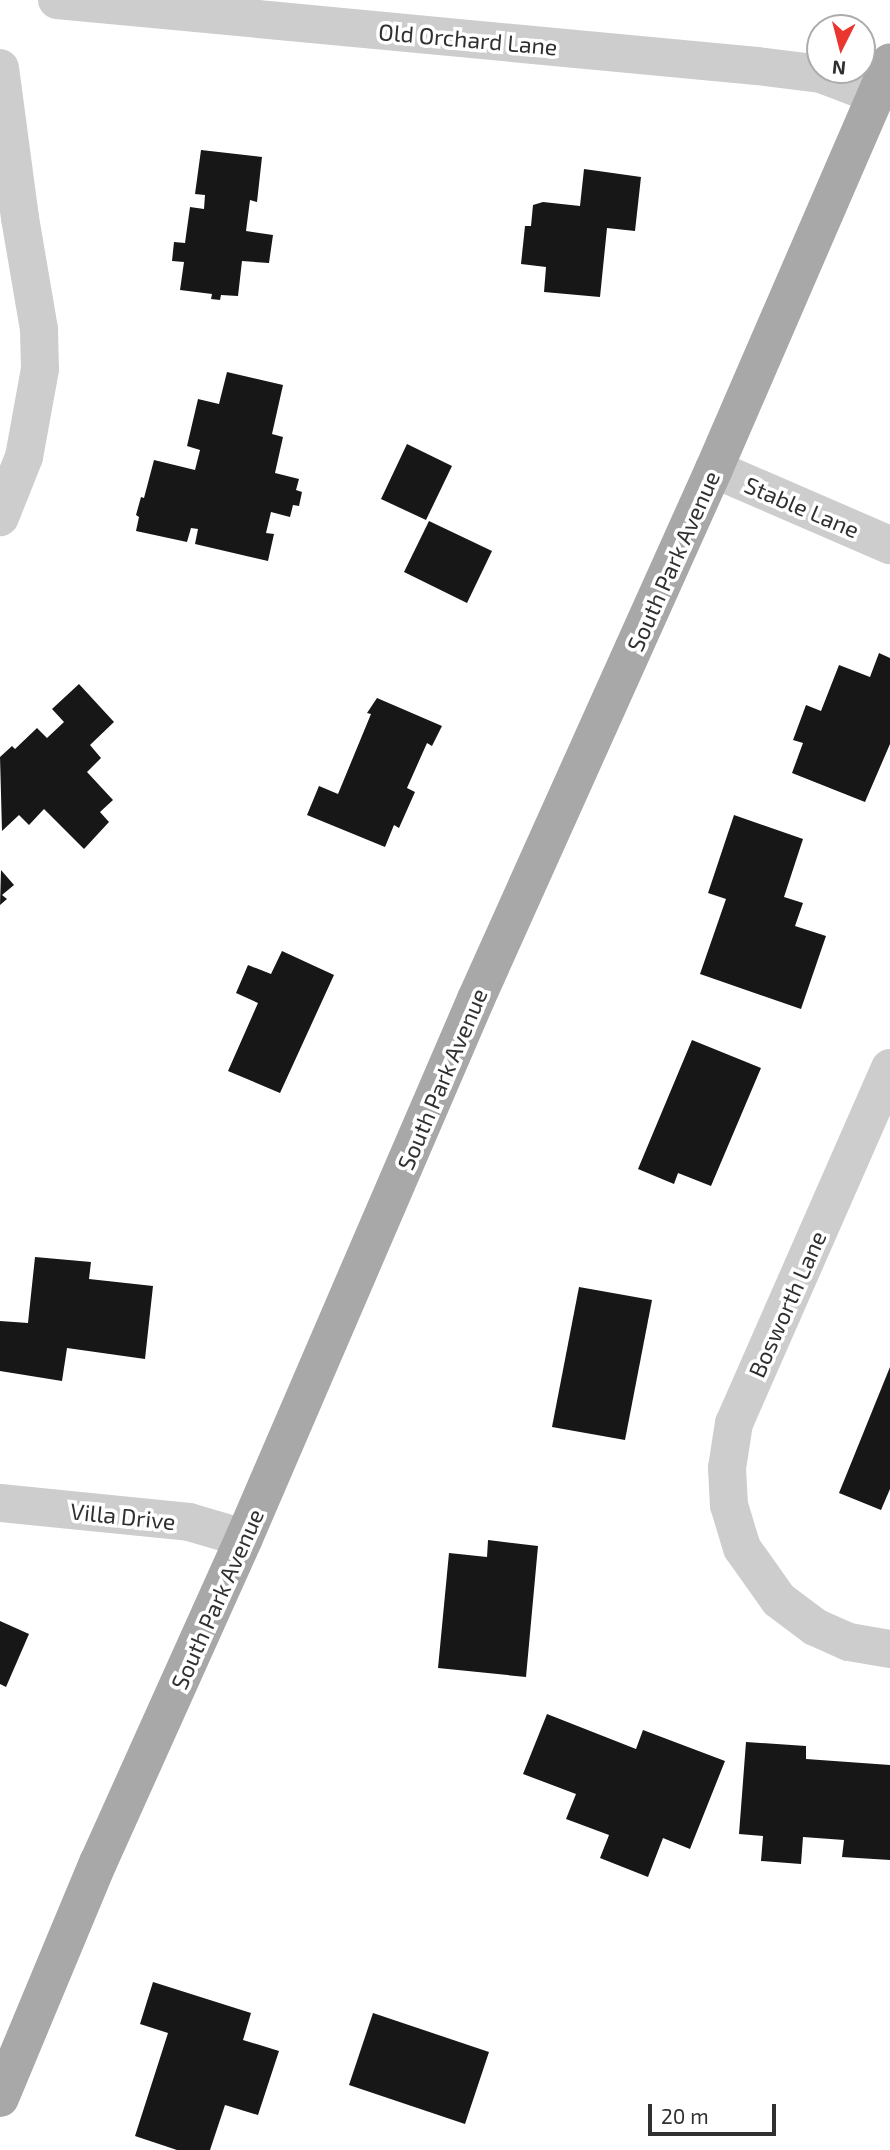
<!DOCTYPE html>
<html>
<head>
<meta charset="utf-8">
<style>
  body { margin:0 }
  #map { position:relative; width:890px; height:2150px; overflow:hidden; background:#fff; font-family:"Exo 2",sans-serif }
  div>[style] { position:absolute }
  .building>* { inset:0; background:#171717 }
  .minor>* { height:38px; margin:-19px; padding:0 19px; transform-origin:19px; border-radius:19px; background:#cdcdcd }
  .major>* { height:38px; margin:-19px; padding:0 19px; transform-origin:19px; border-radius:19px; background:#a8a8a8 }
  span { translate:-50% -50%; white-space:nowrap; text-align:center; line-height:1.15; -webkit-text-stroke:7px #fff; paint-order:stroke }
  .street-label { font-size:23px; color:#303030 }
  .north { position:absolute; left:806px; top:14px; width:70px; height:70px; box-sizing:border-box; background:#fff; border:2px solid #acacac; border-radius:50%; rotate:186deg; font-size:19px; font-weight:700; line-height:28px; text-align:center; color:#303030 }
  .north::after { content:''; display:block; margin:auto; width:24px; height:32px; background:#ea362f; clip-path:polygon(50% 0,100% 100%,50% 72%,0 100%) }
  .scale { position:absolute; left:648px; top:2104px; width:128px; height:32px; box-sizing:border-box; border:4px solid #303030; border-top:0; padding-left:9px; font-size:21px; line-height:24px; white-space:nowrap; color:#303030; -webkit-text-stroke:5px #fff; paint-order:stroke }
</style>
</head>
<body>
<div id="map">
  <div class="building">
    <i style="clip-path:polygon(201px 150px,262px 157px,257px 202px,250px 200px,246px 231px,273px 235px,269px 263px,242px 261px,238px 296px,221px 295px,220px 300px,211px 299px,212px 294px,180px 290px,184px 262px,172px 261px,174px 242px,185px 243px,190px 207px,204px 209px,205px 195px,195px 194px)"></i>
    <i style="clip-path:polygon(584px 169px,641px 177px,635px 231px,607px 228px,600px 297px,544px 292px,546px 267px,521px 264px,525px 226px,531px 226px,533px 205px,543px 202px,580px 206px)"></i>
    <i style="clip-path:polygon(227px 372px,283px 385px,272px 434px,283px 437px,275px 473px,299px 479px,296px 490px,302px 492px,299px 506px,293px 505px,290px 517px,271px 512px,266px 533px,274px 534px,268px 561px,195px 544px,198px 529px,191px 528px,187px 542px,136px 531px,139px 517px,136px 515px,141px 497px,144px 498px,154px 460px,195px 470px,200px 450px,187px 446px,198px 399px,219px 404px)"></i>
    <i style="clip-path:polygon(407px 444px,452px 466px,426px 520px,381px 499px)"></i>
    <i style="clip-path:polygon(429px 521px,492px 551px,467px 603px,404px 572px)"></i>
    <i style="clip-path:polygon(879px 653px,890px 658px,890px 744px,865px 802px,792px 773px,803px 743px,793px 740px,806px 705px,821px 711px,839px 665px,870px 677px)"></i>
    <i style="clip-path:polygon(79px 684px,114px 722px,90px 745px,101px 758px,87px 772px,113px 800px,100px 812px,109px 822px,84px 849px,44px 809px,29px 825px,19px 815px,2px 831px,0 757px,12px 746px,15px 749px,37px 728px,47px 738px,64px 722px,52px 709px)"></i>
    <i style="clip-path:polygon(377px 698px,442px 726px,432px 746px,427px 743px,407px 788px,415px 792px,399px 828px,394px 825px,385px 847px,307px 815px,319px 786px,338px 794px,371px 714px,367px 713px)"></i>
    <i style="clip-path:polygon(734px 815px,803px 839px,784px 897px,803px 903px,795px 926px,826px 936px,801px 1009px,700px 974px,726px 899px,708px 893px)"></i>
    <i style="clip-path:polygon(1px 870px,14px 885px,2px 895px,7px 899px,0 905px)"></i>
    <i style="clip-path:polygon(282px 951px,334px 975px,280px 1093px,228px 1071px,258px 1003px,236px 993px,248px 965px,271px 974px)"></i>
    <i style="clip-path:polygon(692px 1040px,761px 1068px,711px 1186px,678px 1173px,674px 1184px,638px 1169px)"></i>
    <i style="clip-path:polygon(35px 1257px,91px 1262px,89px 1279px,153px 1286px,145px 1359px,67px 1348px,62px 1381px,0 1371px,0 1321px,28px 1323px)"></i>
    <i style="clip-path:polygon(579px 1287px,652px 1300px,625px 1440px,552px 1427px)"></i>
    <i style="clip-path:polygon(890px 1367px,890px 1489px,881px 1510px,839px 1493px)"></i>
    <i style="clip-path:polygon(488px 1540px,538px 1546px,526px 1677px,438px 1668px,449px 1553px,487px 1557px)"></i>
    <i style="clip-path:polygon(0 1621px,29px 1634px,6px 1687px,0 1684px)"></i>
    <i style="clip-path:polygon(547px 1714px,636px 1749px,643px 1730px,725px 1761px,690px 1849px,663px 1838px,648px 1877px,600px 1858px,609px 1835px,566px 1819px,576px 1794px,523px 1774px)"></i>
    <i style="clip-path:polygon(746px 1742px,806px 1746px,806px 1759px,890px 1765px,890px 1860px,842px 1857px,844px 1840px,803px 1837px,801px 1864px,761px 1861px,763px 1836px,739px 1834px)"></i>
    <i style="clip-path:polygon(153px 1982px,251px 2013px,243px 2040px,279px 2051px,258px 2115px,225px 2105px,210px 2150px,177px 2150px,135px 2136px,168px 2033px,140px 2024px)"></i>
    <i style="clip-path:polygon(373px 2013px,489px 2052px,465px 2124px,349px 2085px)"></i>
  </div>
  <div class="minor">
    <i style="left:57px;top:0;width:703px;rotate:5.39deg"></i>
    <i style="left:757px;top:66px;width:64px;rotate:7.1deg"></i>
    <i style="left:821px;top:74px;width:59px;rotate:20.9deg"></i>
    <i style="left:0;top:68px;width:151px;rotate:82.4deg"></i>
    <i style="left:20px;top:218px;width:113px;rotate:80.3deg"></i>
    <i style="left:39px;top:329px;width:40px;rotate:88.6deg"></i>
    <i style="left:40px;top:369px;width:89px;rotate:100.3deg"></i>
    <i style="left:24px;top:457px;width:65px;rotate:111.8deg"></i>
    <i style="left:714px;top:469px;width:192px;rotate:23.4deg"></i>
    <i style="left:890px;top:1068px;width:388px;rotate:113.7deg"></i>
    <i style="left:734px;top:1423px;width:46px;rotate:98.8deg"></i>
    <i style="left:727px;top:1468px;width:37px;rotate:87deg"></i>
    <i style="left:729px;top:1505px;width:45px;rotate:73.2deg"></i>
    <i style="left:742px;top:1548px;width:64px;rotate:54.6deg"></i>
    <i style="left:779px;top:1600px;width:45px;rotate:36.9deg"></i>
    <i style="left:815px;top:1627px;width:37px;rotate:24deg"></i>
    <i style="left:849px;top:1642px;width:42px;rotate:9.7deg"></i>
    <i style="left:0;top:1503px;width:190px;rotate:5.7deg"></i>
    <i style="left:189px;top:1522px;width:57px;rotate:16.2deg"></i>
  </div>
  <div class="major">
    <i style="left:0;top:2098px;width:255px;rotate:-67.4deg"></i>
    <i style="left:98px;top:1863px;width:356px;rotate:-65.8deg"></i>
    <i style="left:244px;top:1538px;width:587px;rotate:-66.71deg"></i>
    <i style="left:476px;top:999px;width:581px;rotate:-65.82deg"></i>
    <i style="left:714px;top:469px;width:443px;rotate:-66.6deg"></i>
  </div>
  <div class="street-label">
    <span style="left:468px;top:39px;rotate:5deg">Old Orchard Lane</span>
    <span style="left:802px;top:507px;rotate:23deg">Stable Lane</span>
    <span style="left:673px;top:561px;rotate:-66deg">South Park Avenue</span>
    <span style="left:442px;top:1079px;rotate:-67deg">South Park Avenue</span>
    <span style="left:787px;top:1304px;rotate:-66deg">Bosworth Lane</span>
    <span style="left:123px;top:1516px;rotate:6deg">Villa Drive</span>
    <span style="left:217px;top:1599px;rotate:-66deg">South Park Avenue</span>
  </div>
  <div class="north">N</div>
  <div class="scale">20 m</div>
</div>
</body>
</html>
